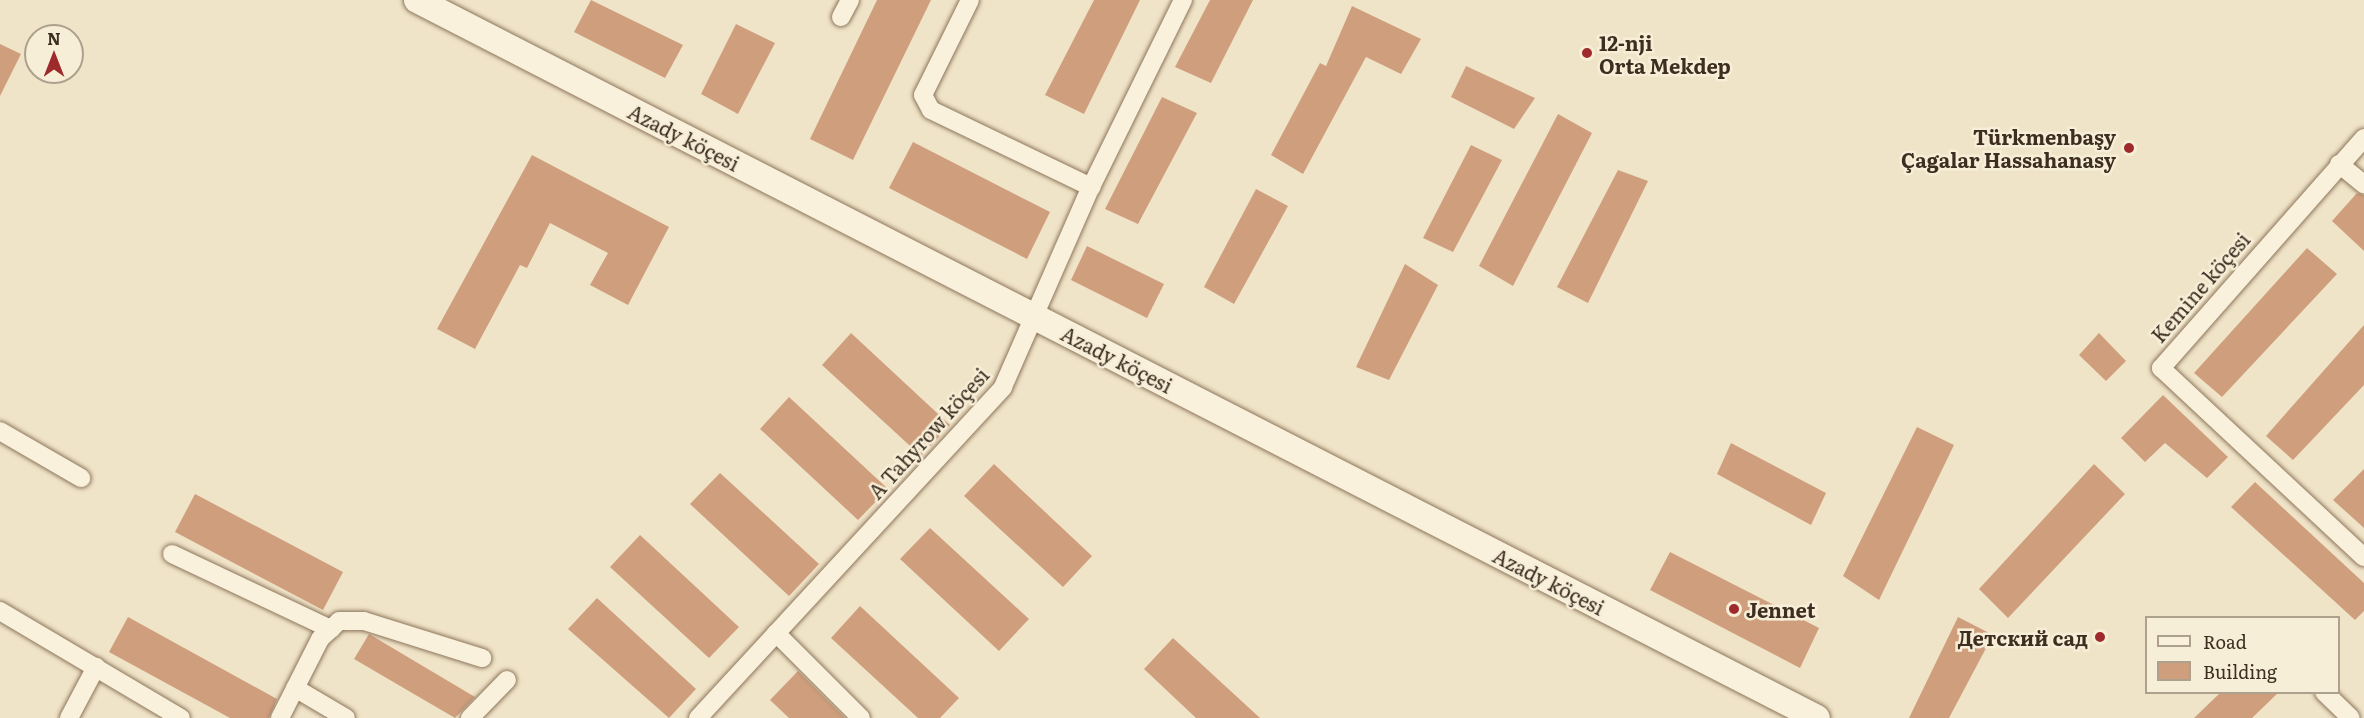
<!DOCTYPE html>
<html>
<head>
<meta charset="utf-8">
<style>
  body { margin:0 }
  #map { position:relative; width:2364px; height:718px; overflow:hidden; background:#f0e4c8; font-family:Literata,serif }
  div>[style] { position:absolute }
  .building>* { inset:0; background:#cf9f7d }
  .roads { filter:drop-shadow(0 0 2px #8d765c) drop-shadow(0 0 2px #8d765c) }
  .street>* { height:18px; margin:-9px; padding:0 9px; transform-origin:9px; border-radius:9px; background:#faf1dc }
  .secondary>* { height:26px; margin:-13px; padding:0 13px; transform-origin:13px; border-radius:13px; background:#faf1dc }
  .dots>* { width:16px; height:16px; translate:-50% -50%; box-sizing:border-box; border:3px solid #f7eed8; border-radius:50% }
  span { translate:-50% -50%; white-space:nowrap; text-align:center; line-height:1.15; -webkit-text-stroke:5px #f7eed8; paint-order:stroke }
  .poi-label { font-size:20px; color:#3d2e20; font-weight:700 }
  .left { translate:0 -50%; text-align:left }
  .right { translate:-100% -50%; text-align:right }
  .street-label { font-size:20px; color:#3d2e20 }
  .legend { position:absolute; left:2145px; top:616px; width:195px; height:78px; box-sizing:border-box; background:#f7eed8; border:2px solid #ada18e; margin:0; padding:8px 10px; list-style:none; font-size:18px; color:#3d2e20 }
  .legend li { display:flex; align-items:center; gap:12px; height:30px }
  .legend b { width:30px; border:2px solid #ada18e }
  .north { position:absolute; left:24px; top:24px; width:60px; height:60px; box-sizing:border-box; background:#f7eed8; border:2px solid #ada18e; border-radius:50%; rotate:0deg; font-size:16px; font-weight:700; line-height:24px; text-align:center; color:#3d2e20 }
  .north::after { content:''; display:block; margin:auto; width:21px; height:27px; background:#9e2a2b; clip-path:polygon(50% 0,100% 100%,50% 72%,0 100%) }
</style>
</head>
<body>
<div id="map">
  <div class="building">
    <i style="clip-path:polygon(591px 0,683px 45px,665px 78px,574px 32px)"></i>
    <i style="clip-path:polygon(877px 0,931px 0,853px 160px,810px 139px)"></i>
    <i style="clip-path:polygon(1094px 0,1140px 0,1084px 114px,1045px 95px)"></i>
    <i style="clip-path:polygon(1210px 0,1253px 0,1211px 83px,1175px 67px)"></i>
    <i style="clip-path:polygon(1352px 6px,1421px 39px,1401px 74px,1366px 57px,1303px 174px,1271px 155px,1320px 63px,1326px 66px)"></i>
    <i style="clip-path:polygon(736px 24px,775px 43px,738px 114px,701px 94px)"></i>
    <i style="clip-path:polygon(0 44px,21px 54px,0 96px)"></i>
    <i style="clip-path:polygon(1466px 66px,1535px 98px,1514px 129px,1451px 97px)"></i>
    <i style="clip-path:polygon(1162px 97px,1197px 113px,1138px 224px,1105px 209px)"></i>
    <i style="clip-path:polygon(1558px 114px,1592px 133px,1513px 286px,1479px 266px)"></i>
    <i style="clip-path:polygon(913px 142px,1050px 212px,1027px 259px,889px 188px)"></i>
    <i style="clip-path:polygon(1471px 145px,1502px 160px,1453px 252px,1423px 238px)"></i>
    <i style="clip-path:polygon(532px 155px,669px 227px,628px 305px,590px 285px,608px 253px,550px 223px,527px 268px,520px 265px,475px 349px,437px 329px)"></i>
    <i style="clip-path:polygon(1618px 170px,1648px 181px,1588px 303px,1557px 287px)"></i>
    <i style="clip-path:polygon(1256px 189px,1288px 206px,1234px 304px,1204px 287px)"></i>
    <i style="clip-path:polygon(2357px 193px,2364px 195px,2364px 251px,2332px 221px)"></i>
    <i style="clip-path:polygon(1087px 246px,1164px 284px,1147px 318px,1071px 280px)"></i>
    <i style="clip-path:polygon(2307px 248px,2337px 274px,2222px 397px,2194px 373px)"></i>
    <i style="clip-path:polygon(1405px 264px,1438px 285px,1389px 380px,1356px 367px)"></i>
    <i style="clip-path:polygon(2364px 325px,2364px 385px,2293px 460px,2266px 436px)"></i>
    <i style="clip-path:polygon(851px 333px,950px 425px,921px 456px,822px 365px)"></i>
    <i style="clip-path:polygon(2099px 333px,2126px 361px,2106px 381px,2079px 355px)"></i>
    <i style="clip-path:polygon(2163px 395px,2228px 457px,2207px 478px,2165px 443px,2145px 462px,2121px 438px)"></i>
    <i style="clip-path:polygon(789px 397px,888px 489px,858px 520px,760px 429px)"></i>
    <i style="clip-path:polygon(1917px 427px,1954px 445px,1879px 600px,1843px 576px)"></i>
    <i style="clip-path:polygon(1731px 443px,1826px 493px,1811px 525px,1717px 474px)"></i>
    <i style="clip-path:polygon(994px 464px,1092px 556px,1063px 587px,964px 496px)"></i>
    <i style="clip-path:polygon(2094px 464px,2125px 494px,2008px 618px,1979px 589px)"></i>
    <i style="clip-path:polygon(2364px 469px,2364px 528px,2333px 500px)"></i>
    <i style="clip-path:polygon(720px 473px,819px 564px,789px 596px,690px 504px)"></i>
    <i style="clip-path:polygon(2255px 482px,2364px 583px,2364px 611px,2355px 620px,2231px 507px)"></i>
    <i style="clip-path:polygon(195px 494px,343px 572px,323px 610px,175px 532px)"></i>
    <i style="clip-path:polygon(930px 528px,1029px 619px,999px 651px,900px 559px)"></i>
    <i style="clip-path:polygon(640px 535px,739px 627px,709px 658px,610px 567px)"></i>
    <i style="clip-path:polygon(1670px 552px,1819px 628px,1800px 668px,1650px 590px)"></i>
    <i style="clip-path:polygon(597px 598px,696px 689px,669px 718px,568px 629px)"></i>
    <i style="clip-path:polygon(860px 606px,959px 698px,940px 718px,918px 718px,831px 638px)"></i>
    <i style="clip-path:polygon(128px 617px,277px 699px,269px 718px,230px 718px,109px 652px)"></i>
    <i style="clip-path:polygon(1958px 617px,1993px 635px,1949px 718px,1909px 718px)"></i>
    <i style="clip-path:polygon(369px 634px,475px 697px,455px 718px,354px 659px)"></i>
    <i style="clip-path:polygon(1173px 638px,1260px 718px,1196px 718px,1144px 669px)"></i>
    <i style="clip-path:polygon(798px 671px,845px 718px,789px 718px,770px 700px)"></i>
    <i style="clip-path:polygon(2220px 693px,2278px 693px,2252px 718px,2194px 718px)"></i>
  </div>
  <div class="roads">
    <div class="street">
      <i style="left:970px;top:0;width:106px;rotate:116.3deg"></i>
      <i style="left:923px;top:95px;width:17px;rotate:62deg"></i>
      <i style="left:931px;top:110px;width:178px;rotate:25.7deg"></i>
      <i style="left:841px;top:17px;width:19px;rotate:-62deg"></i>
      <i style="left:2364px;top:138px;width:307px;rotate:131.4deg"></i>
      <i style="left:2161px;top:368px;width:277px;rotate:43deg"></i>
      <i style="left:2339px;top:164px;width:32px;rotate:39deg"></i>
      <i style="left:0;top:431px;width:94px;rotate:30.1deg"></i>
      <i style="left:172px;top:554px;width:176px;rotate:25.3deg"></i>
      <i style="left:0;top:611px;width:210px;rotate:30.6deg"></i>
      <i style="left:776px;top:633px;width:120px;rotate:45deg"></i>
      <i style="left:295px;top:688px;width:59px;rotate:30.5deg"></i>
      <i style="left:2324px;top:692px;width:37px;rotate:44deg"></i>
      <i style="left:69px;top:718px;width:58px;rotate:-62.1deg"></i>
      <i style="left:280px;top:718px;width:89px;rotate:-63.1deg"></i>
      <i style="left:320px;top:639px;width:26px;rotate:-43deg"></i>
      <i style="left:339px;top:621px;width:25px"></i>
      <i style="left:364px;top:621px;width:124px;rotate:17.4deg"></i>
      <i style="left:470px;top:718px;width:53px;rotate:-45.8deg"></i>
      <i style="left:698px;top:718px;width:450px;rotate:-47.3deg"></i>
      <i style="left:1003px;top:387px;width:219px;rotate:-66.3deg"></i>
      <i style="left:1091px;top:187px;width:208px;rotate:-63.8deg"></i>
    </div>
    <div class="secondary">
      <i style="left:417px;top:0;width:1573px;rotate:27.15deg"></i>
    </div>
  </div>
  <div class="dots">
    <i style="left:1587px;top:53px;background:#9e2a2b"></i>
    <i style="left:2129px;top:148px;background:#9e2a2b"></i>
    <i style="left:1734px;top:609px;background:#9e2a2b"></i>
    <i style="left:2100px;top:637px;background:#9e2a2b"></i>
  </div>
  <div class="poi-label">
    <span class="left" style="left:1599px;top:54px">12-nji<br>Orta Mekdep</span>
    <span class="right" style="left:2116px;top:148px">Türkmenbaşy<br>Çagalar Hassahanasy</span>
    <span class="left" style="left:1746px;top:609px">Jennet</span>
    <span class="right" style="left:2088px;top:637px">Детский сад</span>
  </div>
  <div class="street-label">
    <span style="left:684px;top:137px;rotate:27deg">Azady köçesi</span>
    <span style="left:2200px;top:287px;rotate:-49deg">Kemine köçesi</span>
    <span style="left:1117px;top:359px;rotate:27deg">Azady köçesi</span>
    <span style="left:928px;top:433px;rotate:-48deg">A Tahyrow köçesi</span>
    <span style="left:1549px;top:581px;rotate:27deg">Azady köçesi</span>
  </div>
  <ul class="legend">
  <li><b style="height:8px;background:#faf1dc"></b>Road</li>
  <li><b style="height:16px;background:#cf9f7d"></b>Building</li>
  </ul>
  <div class="north">N</div>
</div>
</body>
</html>
